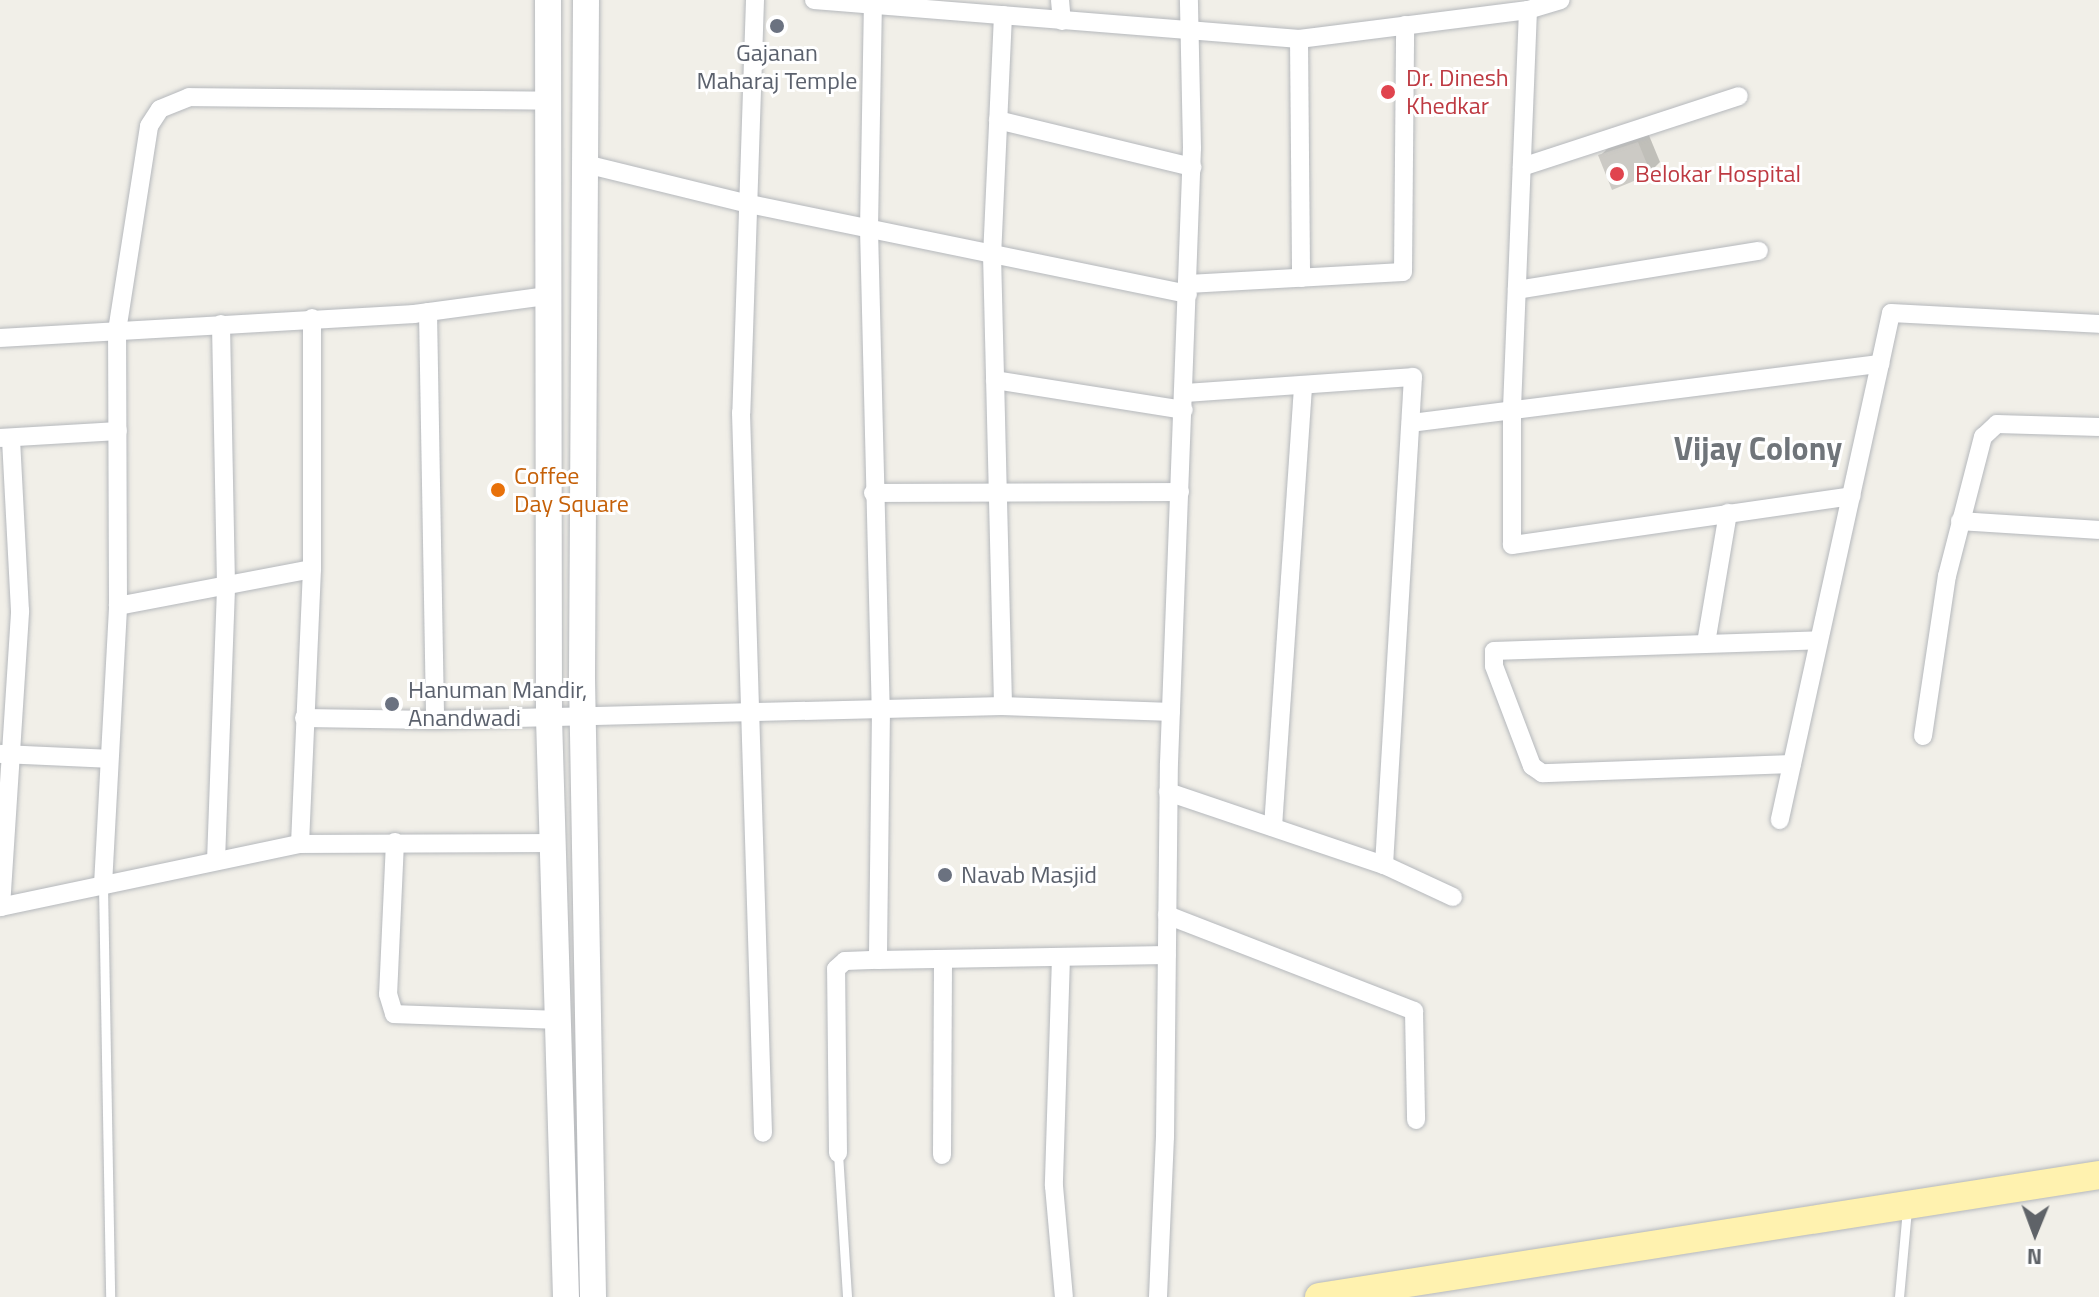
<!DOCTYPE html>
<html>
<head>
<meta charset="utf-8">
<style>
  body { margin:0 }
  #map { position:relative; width:2099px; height:1297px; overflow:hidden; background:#f1efe8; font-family:"Titillium Web",sans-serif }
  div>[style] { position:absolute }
  .shadow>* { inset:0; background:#0003 }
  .building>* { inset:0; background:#cccac5 }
  .roads { filter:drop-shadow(0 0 2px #b5b8bc) drop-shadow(0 0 2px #b5b8bc) }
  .service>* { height:9px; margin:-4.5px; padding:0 4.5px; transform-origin:4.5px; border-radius:4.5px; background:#fff }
  .minor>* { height:18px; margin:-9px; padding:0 9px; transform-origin:9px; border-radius:9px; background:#fff }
  .secondary>* { height:26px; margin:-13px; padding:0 13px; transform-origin:13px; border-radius:13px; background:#fff }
  .primary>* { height:28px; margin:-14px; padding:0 14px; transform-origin:14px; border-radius:14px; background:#fff2af }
  .dots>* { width:22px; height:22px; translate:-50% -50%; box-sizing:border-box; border:4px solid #fff; border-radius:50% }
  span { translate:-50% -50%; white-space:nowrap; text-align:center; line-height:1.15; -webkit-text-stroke:6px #fff; paint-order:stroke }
  .worship-label { font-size:24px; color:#5b616d }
  .left { translate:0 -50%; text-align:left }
  .health-label { font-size:24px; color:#be3a42 }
  .food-label { font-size:24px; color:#c56008 }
  .district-label { font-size:32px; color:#70757a; font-weight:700 }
  .north { position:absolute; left:1995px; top:1193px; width:80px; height:80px; -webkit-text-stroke:6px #fff; paint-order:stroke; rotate:181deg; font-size:22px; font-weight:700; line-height:32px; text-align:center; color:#5f6368 }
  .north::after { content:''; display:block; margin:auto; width:28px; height:36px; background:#5f6368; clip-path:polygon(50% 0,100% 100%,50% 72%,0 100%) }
</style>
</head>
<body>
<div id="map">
  <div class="shadow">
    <i style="clip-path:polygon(1648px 133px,1660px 162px,1650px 172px,1600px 156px,1610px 146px)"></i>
  </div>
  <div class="building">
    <i style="clip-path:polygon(1638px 142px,1651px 174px,1612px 190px,1598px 155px)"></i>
  </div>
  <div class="roads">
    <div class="service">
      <i style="left:103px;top:885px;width:412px;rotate:89deg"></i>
      <i style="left:838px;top:1153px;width:144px;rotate:86.4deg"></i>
      <i style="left:1899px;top:1297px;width:88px;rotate:-84.8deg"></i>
    </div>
    <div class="minor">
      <i style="left:755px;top:0;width:413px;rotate:91.9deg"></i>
      <i style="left:741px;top:413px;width:720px;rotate:88.25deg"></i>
      <i style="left:814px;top:0;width:487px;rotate:4.6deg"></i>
      <i style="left:1299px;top:39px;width:231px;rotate:-7.2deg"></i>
      <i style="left:1528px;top:10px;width:34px;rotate:-17deg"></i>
      <i style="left:873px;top:0;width:229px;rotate:91deg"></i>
      <i style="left:869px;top:229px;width:480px;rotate:88.6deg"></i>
      <i style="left:881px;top:709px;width:251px;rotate:90.7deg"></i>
      <i style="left:878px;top:960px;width:289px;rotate:-1deg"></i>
      <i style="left:1060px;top:0;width:21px;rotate:85deg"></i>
      <i style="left:1528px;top:10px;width:400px;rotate:92.3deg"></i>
      <i style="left:1512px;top:410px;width:135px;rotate:90deg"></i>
      <i style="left:1512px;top:545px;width:343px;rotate:-8.2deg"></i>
      <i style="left:1003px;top:15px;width:239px;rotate:92.6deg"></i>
      <i style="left:992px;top:254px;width:452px;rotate:88.6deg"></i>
      <i style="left:1003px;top:706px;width:168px;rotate:2deg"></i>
      <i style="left:1299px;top:39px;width:239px;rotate:89.5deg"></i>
      <i style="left:998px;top:120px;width:200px;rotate:13.6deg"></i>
      <i style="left:585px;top:164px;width:169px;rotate:13.7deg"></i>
      <i style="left:749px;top:204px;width:448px;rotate:11.6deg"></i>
      <i style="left:1522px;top:167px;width:228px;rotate:-18.1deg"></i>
      <i style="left:1188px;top:284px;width:215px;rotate:-3.2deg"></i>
      <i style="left:1403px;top:272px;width:247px;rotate:-89.5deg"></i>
      <i style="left:1517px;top:290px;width:245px;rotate:-9.2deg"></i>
      <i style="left:428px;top:312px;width:408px;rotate:89deg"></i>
      <i style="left:0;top:338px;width:415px;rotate:-3.3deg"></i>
      <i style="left:414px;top:314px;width:135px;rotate:-7.7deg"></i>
      <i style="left:1880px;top:364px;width:52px;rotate:-77.8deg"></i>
      <i style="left:1891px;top:313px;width:208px;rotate:3deg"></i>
      <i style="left:995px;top:380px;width:191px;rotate:9deg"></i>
      <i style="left:1411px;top:423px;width:473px;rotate:-7.2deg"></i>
      <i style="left:1880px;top:364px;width:467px;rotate:102.4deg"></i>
      <i style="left:0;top:438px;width:118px;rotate:-3.4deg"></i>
      <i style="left:873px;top:493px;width:307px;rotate:-0.2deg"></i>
      <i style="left:1960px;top:521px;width:139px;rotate:3.7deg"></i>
      <i style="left:118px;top:606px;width:197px;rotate:-10.8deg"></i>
      <i style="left:1706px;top:643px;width:132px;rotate:-80.4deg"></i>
      <i style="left:304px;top:718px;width:131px;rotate:0.9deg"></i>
      <i style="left:435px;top:720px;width:568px;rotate:-1.41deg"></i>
      <i style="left:1923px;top:736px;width:162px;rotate:-81.5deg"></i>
      <i style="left:1947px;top:576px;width:144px;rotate:-75.5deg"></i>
      <i style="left:1983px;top:437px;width:19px;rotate:-43deg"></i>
      <i style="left:1997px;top:424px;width:102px;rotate:1.7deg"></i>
      <i style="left:0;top:754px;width:109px;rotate:2.6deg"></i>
      <i style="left:1792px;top:764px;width:250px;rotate:177.9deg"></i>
      <i style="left:1542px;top:773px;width:12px;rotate:-145deg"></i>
      <i style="left:1532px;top:766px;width:107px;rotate:-110.8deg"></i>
      <i style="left:1494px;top:666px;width:15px;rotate:-90deg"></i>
      <i style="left:1494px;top:651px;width:325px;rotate:-1.9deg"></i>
      <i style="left:1168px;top:792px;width:228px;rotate:18.7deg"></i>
      <i style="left:1384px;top:865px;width:489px;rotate:-86.6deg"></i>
      <i style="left:1413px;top:377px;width:230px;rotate:176deg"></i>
      <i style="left:1273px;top:827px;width:443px;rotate:-86.1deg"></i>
      <i style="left:395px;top:842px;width:152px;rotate:92.6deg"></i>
      <i style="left:388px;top:994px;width:21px;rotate:73deg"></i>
      <i style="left:394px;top:1014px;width:164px;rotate:2.1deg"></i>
      <i style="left:300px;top:844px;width:275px;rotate:-87.5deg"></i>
      <i style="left:312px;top:569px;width:251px;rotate:-90deg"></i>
      <i style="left:216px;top:861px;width:276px;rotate:-87.9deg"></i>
      <i style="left:226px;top:585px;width:261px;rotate:-91.1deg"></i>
      <i style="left:1384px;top:865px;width:76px;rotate:24.9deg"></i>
      <i style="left:103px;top:885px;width:279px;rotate:-86.9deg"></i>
      <i style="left:118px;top:606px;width:275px;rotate:-90.2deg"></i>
      <i style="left:117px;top:331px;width:207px;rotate:-81.1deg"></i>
      <i style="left:149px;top:126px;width:20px;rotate:-57deg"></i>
      <i style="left:160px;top:109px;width:31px;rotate:-22deg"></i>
      <i style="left:189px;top:97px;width:358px;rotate:0.6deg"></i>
      <i style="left:0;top:907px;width:307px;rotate:-11.9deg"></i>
      <i style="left:300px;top:844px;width:253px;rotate:-0.2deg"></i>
      <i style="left:1px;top:907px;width:297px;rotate:-86.3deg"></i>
      <i style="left:20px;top:611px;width:173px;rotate:-93deg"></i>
      <i style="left:1167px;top:915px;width:265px;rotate:21.2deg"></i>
      <i style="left:1414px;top:1011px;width:109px;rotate:88.9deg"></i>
      <i style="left:1061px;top:957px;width:229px;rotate:91.8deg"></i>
      <i style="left:1054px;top:1186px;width:111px;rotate:84.9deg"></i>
      <i style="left:838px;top:1153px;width:184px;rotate:-90.6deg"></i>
      <i style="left:836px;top:969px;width:12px;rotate:-42deg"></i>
      <i style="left:845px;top:961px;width:33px;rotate:-2deg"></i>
      <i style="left:942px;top:1155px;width:194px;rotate:-89.7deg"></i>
      <i style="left:1158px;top:1297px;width:160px;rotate:-87.5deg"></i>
      <i style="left:1165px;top:1137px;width:374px;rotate:-89.4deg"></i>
      <i style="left:1169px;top:763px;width:615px;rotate:-87.86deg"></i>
      <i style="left:1192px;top:148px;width:148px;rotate:-91.2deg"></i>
    </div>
    <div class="secondary">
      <i style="left:548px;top:0;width:718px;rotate:89.92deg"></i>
      <i style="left:549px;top:718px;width:579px;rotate:88.32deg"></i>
      <i style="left:586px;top:0;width:678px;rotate:90.34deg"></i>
      <i style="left:582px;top:678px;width:619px;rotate:88.98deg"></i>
    </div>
    <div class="primary">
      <i style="left:1319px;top:1297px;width:789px;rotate:-8.89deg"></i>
    </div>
  </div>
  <div class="dots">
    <i style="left:777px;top:26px;background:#6b7280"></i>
    <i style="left:1388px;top:92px;background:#e0444e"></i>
    <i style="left:1617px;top:174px;background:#e0444e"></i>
    <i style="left:498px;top:490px;background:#e8710a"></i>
    <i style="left:392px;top:704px;background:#6b7280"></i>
    <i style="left:945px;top:875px;background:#6b7280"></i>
  </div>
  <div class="worship-label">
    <span style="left:777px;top:67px">Gajanan<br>Maharaj Temple</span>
    <span class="left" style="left:408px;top:704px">Hanuman Mandir,<br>Anandwadi</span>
    <span class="left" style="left:961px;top:875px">Navab Masjid</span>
  </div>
  <div class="health-label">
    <span class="left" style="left:1406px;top:92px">Dr. Dinesh<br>Khedkar</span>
    <span class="left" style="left:1635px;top:174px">Belokar Hospital</span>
  </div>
  <div class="food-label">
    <span class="left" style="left:514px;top:490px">Coffee<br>Day Square</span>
  </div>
  <div class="district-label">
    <span style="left:1758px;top:448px">Vijay Colony</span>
  </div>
  <div class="north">N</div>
</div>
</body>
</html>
